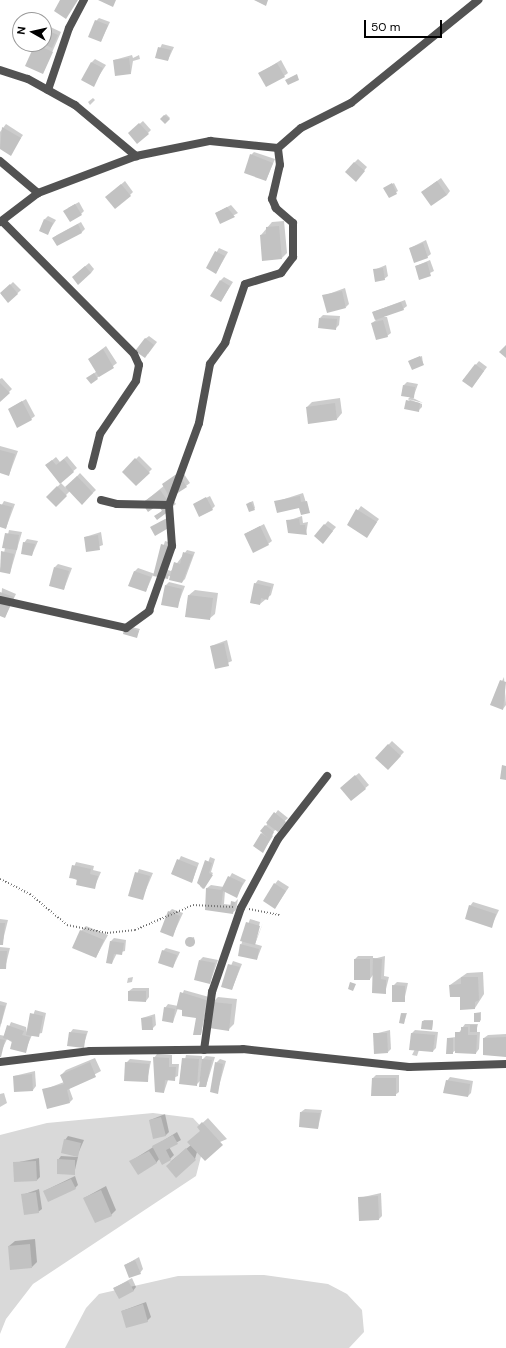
<!DOCTYPE html>
<html>
<head>
<meta charset="utf-8">
<style>
  body { margin:0 }
  #map { position:relative; width:506px; height:1348px; overflow:hidden; background:#fff; font-family:"DM Sans",sans-serif }
  div>[style] { position:absolute }
  .green>* { inset:0; background:#d9d9d9 }
  .shadow>* { inset:0; background:#0003 }
  .building>* { inset:0; background:#c2c2c2 }
  .round { border-radius:50% }
  .path>* { height:2px; margin-top:-1px; transform-origin:0; background:repeating-linear-gradient(90deg,#747474 0 1px,transparent 0 3px) }
  .street>* { height:8px; margin:-4px; padding:0 4px; transform-origin:4px; border-radius:4px; background:#525252 }
  span { translate:-50% -50%; white-space:nowrap; text-align:center; line-height:1.15; -webkit-text-stroke:3px #fff; paint-order:stroke }
  .north { position:absolute; left:12px; top:12px; width:40px; height:40px; box-sizing:border-box; background:#fff; border:1px solid #999; border-radius:50%; rotate:278deg; font-size:11px; font-weight:700; line-height:16px; text-align:center; color:#000 }
  .north::after { content:''; display:block; margin:auto; width:14px; height:18px; background:#000; clip-path:polygon(50% 0,100% 100%,50% 72%,0 100%) }
  .scale { position:absolute; left:364px; top:20px; width:78px; height:18px; box-sizing:border-box; border:2px solid #000; border-top:0; padding-left:5px; font-size:12px; line-height:14px; white-space:nowrap; color:#000; -webkit-text-stroke:3px #fff; paint-order:stroke }
</style>
</head>
<body>
<div id="map">
  <div class="green">
    <i style="clip-path:polygon(153px 1113px,193px 1118px,207px 1133px,196px 1176px,33px 1284px,6px 1319px,0 1334px,0 1135px,47px 1123px)"></i>
    <i style="clip-path:polygon(264px 1275px,328px 1284px,347px 1294px,362px 1310px,364px 1332px,349px 1348px,65px 1348px,86px 1308px,99px 1294px,178px 1276px)"></i>
  </div>
  <div class="shadow">
    <i style="clip-path:polygon(99px 18px,110px 22px,101px 41px,96px 21px)"></i>
    <i style="clip-path:polygon(44px 24px,61px 32px,43px 73px,35px 45px,44px 44px)"></i>
    <i style="clip-path:polygon(162px 44px,174px 47px,168px 60px,156px 57px)"></i>
    <i style="clip-path:polygon(132px 55px,133px 58px,139px 55px,140px 59px,133px 61px,131px 73px,114px 60px)"></i>
    <i style="clip-path:polygon(95px 59px,106px 65px,93px 85px,92px 62px)"></i>
    <i style="clip-path:polygon(281px 60px,288px 73px,284px 76px,260px 73px)"></i>
    <i style="clip-path:polygon(93px 98px,95px 100px,90px 105px,88px 102px)"></i>
    <i style="clip-path:polygon(166px 114px,170px 118px,165px 123px,161px 119px)"></i>
    <i style="clip-path:polygon(143px 121px,151px 130px,148px 133px,129px 133px)"></i>
    <i style="clip-path:polygon(6px 124px,23px 135px,10px 154px,0 148px,0 132px)"></i>
    <i style="clip-path:polygon(254px 152px,275px 159px,266px 180px,251px 155px)"></i>
    <i style="clip-path:polygon(358px 159px,367px 167px,359px 177px,354px 163px)"></i>
    <i style="clip-path:polygon(441px 178px,450px 191px,447px 195px,422px 192px)"></i>
    <i style="clip-path:polygon(125px 181px,133px 192px,130px 195px,110px 194px)"></i>
    <i style="clip-path:polygon(394px 183px,398px 191px,389px 197px,386px 187px)"></i>
    <i style="clip-path:polygon(79px 202px,84px 211px,81px 214px,68px 208px)"></i>
    <i style="clip-path:polygon(231px 205px,238px 213px,221px 222px,216px 213px)"></i>
    <i style="clip-path:polygon(48px 216px,56px 220px,47px 234px,45px 219px)"></i>
    <i style="clip-path:polygon(284px 221px,287px 253px,282px 258px,261px 235px,272px 222px)"></i>
    <i style="clip-path:polygon(81px 222px,85px 229px,82px 232px,57px 245px,53px 238px,57px 235px)"></i>
    <i style="clip-path:polygon(426px 240px,431px 254px,427px 257px,410px 248px)"></i>
    <i style="clip-path:polygon(219px 248px,228px 252px,216px 273px,207px 268px)"></i>
    <i style="clip-path:polygon(430px 260px,434px 271px,420px 278px,416px 266px)"></i>
    <i style="clip-path:polygon(89px 263px,94px 269px,91px 273px,76px 274px)"></i>
    <i style="clip-path:polygon(386px 265px,388px 276px,384px 279px,374px 270px)"></i>
    <i style="clip-path:polygon(224px 277px,233px 282px,221px 301px,221px 280px)"></i>
    <i style="clip-path:polygon(13px 282px,21px 290px,8px 302px,1px 294px)"></i>
    <i style="clip-path:polygon(345px 288px,349px 304px,346px 307px,323px 296px)"></i>
    <i style="clip-path:polygon(405px 300px,407px 306px,403px 309px,381px 317px,387px 317px,391px 333px,387px 336px,372px 323px,376px 320px,373px 312px)"></i>
    <i style="clip-path:polygon(323px 315px,340px 316px,339px 325px,335px 329px,320px 318px)"></i>
    <i style="clip-path:polygon(149px 336px,157px 342px,148px 354px,145px 339px)"></i>
    <i style="clip-path:polygon(106px 346px,117px 363px,97px 378px,89px 377px,97px 371px,89px 359px)"></i>
    <i style="clip-path:polygon(422px 356px,423px 364px,411px 360px)"></i>
    <i style="clip-path:polygon(479px 361px,487px 367px,475px 383px,463px 380px)"></i>
    <i style="clip-path:polygon(2px 378px,12px 389px,0 401px,0 379px)"></i>
    <i style="clip-path:polygon(407px 382px,418px 384px,413px 398px,423px 403px,408px 399px,411px 396px,403px 386px)"></i>
    <i style="clip-path:polygon(340px 398px,342px 413px,337px 419px,309px 422px,307px 407px,312px 402px)"></i>
    <i style="clip-path:polygon(26px 399px,35px 416px,31px 419px,9px 409px)"></i>
    <i style="clip-path:polygon(408px 399px,422px 404px,422px 407px,418px 411px)"></i>
    <i style="clip-path:polygon(0 446px,18px 451px,9px 475px,0 472px)"></i>
    <i style="clip-path:polygon(67px 456px,77px 468px,60px 482px,50px 462px,56px 457px,60px 462px)"></i>
    <i style="clip-path:polygon(139px 456px,152px 469px,136px 485px,123px 472px)"></i>
    <i style="clip-path:polygon(182px 471px,190px 483px,171px 497px,176px 504px,172px 507px,156px 516px,163px 510px,158px 504px,143px 503px)"></i>
    <i style="clip-path:polygon(80px 473px,96px 490px,82px 503px,70px 491px,56px 505px,48px 497px,61px 483px,66px 488px)"></i>
    <i style="clip-path:polygon(303px 493px,309px 512px,302px 506px,275px 502px)"></i>
    <i style="clip-path:polygon(210px 496px,215px 506px,212px 509px,194px 504px)"></i>
    <i style="clip-path:polygon(4px 501px,15px 504px,6px 528px,0 526px,0 508px)"></i>
    <i style="clip-path:polygon(253px 501px,255px 508px,254px 509px,248px 503px)"></i>
    <i style="clip-path:polygon(361px 506px,379px 519px,367px 536px,348px 524px)"></i>
    <i style="clip-path:polygon(302px 516px,303px 523px,308px 522px,306px 534px,287px 521px)"></i>
    <i style="clip-path:polygon(328px 521px,336px 527px,326px 539px,315px 536px)"></i>
    <i style="clip-path:polygon(264px 524px,272px 541px,268px 544px,245px 534px)"></i>
    <i style="clip-path:polygon(9px 530px,22px 532px,10px 573px,0 571px)"></i>
    <i style="clip-path:polygon(101px 532px,103px 545px,87px 551px,85px 537px)"></i>
    <i style="clip-path:polygon(27px 539px,38px 541px,32px 555px,24px 543px)"></i>
    <i style="clip-path:polygon(165px 541px,175px 544px,165px 569px,171px 571px,187px 550px,195px 552px,185px 579px,182px 582px,169px 576px,153px 575px,146px 591px,134px 572px,138px 568px,155px 574px)"></i>
    <i style="clip-path:polygon(58px 564px,72px 568px,64px 589px,55px 567px)"></i>
    <i style="clip-path:polygon(258px 580px,274px 584px,271px 595px,260px 604px,255px 584px)"></i>
    <i style="clip-path:polygon(169px 582px,185px 586px,177px 607px,166px 585px)"></i>
    <i style="clip-path:polygon(2px 588px,16px 594px,5px 617px,0 615px)"></i>
    <i style="clip-path:polygon(195px 590px,218px 593px,215px 614px,209px 619px,189px 595px)"></i>
    <i style="clip-path:polygon(128px 626px,140px 629px,136px 637px)"></i>
    <i style="clip-path:polygon(227px 640px,232px 661px,216px 668px,211px 646px)"></i>
    <i style="clip-path:polygon(504px 677px,506px 705px,503px 709px,491px 704px)"></i>
    <i style="clip-path:polygon(392px 741px,404px 752px,388px 769px,376px 758px)"></i>
    <i style="clip-path:polygon(359px 773px,369px 785px,351px 800px,344px 785px)"></i>
    <i style="clip-path:polygon(278px 810px,288px 818px,271px 834px,273px 836px,263px 851px,262px 831px)"></i>
    <i style="clip-path:polygon(181px 856px,199px 863px,192px 882px,172px 874px)"></i>
    <i style="clip-path:polygon(210px 857px,215px 859px,211px 872px,213px 873px,203px 889px,200px 886px)"></i>
    <i style="clip-path:polygon(76px 862px,94px 866px,93px 870px,101px 872px,94px 888px,70px 877px)"></i>
    <i style="clip-path:polygon(139px 869px,153px 873px,142px 899px,129px 895px)"></i>
    <i style="clip-path:polygon(232px 873px,246px 880px,236px 896px,225px 891px,224px 904px,232px 905px,238px 899px,236px 910px,232px 913px,206px 909px,207px 888px,211px 885px,224px 887px)"></i>
    <i style="clip-path:polygon(278px 880px,289px 887px,275px 908px,275px 884px)"></i>
    <i style="clip-path:polygon(473px 902px,499px 910px,491px 927px,470px 906px)"></i>
    <i style="clip-path:polygon(172px 909px,183px 913px,173px 935px,169px 912px)"></i>
    <i style="clip-path:polygon(0 919px,8px 920px,2px 944px,0 944px)"></i>
    <i style="clip-path:polygon(250px 919px,260px 922px,255px 942px,263px 923px,255px 944px,262px 946px,257px 959px,241px 945px)"></i>
    <i style="clip-path:polygon(86px 926px,108px 935px,96px 957px,81px 931px)"></i>
    <i style="clip-path:polygon(194px 937px,195px 943px,188px 945px,187px 939px)"></i>
    <i style="clip-path:polygon(114px 938px,126px 940px,125px 951px,117px 953px,112px 963px,111px 941px)"></i>
    <i style="clip-path:polygon(0 947px,10px 948px,5px 968px,0 968px)"></i>
    <i style="clip-path:polygon(166px 948px,180px 952px,173px 967px,163px 951px)"></i>
    <i style="clip-path:polygon(358px 956px,373px 956px,373px 959px,385px 956px,384px 976px,389px 977px,385px 993px,373px 975px,370px 979px,355px 959px)"></i>
    <i style="clip-path:polygon(203px 957px,218px 960px,210px 983px,200px 960px)"></i>
    <i style="clip-path:polygon(233px 961px,242px 964px,232px 989px,222px 986px)"></i>
    <i style="clip-path:polygon(483px 972px,484px 994px,475px 1008px,450px 985px,467px 973px)"></i>
    <i style="clip-path:polygon(133px 977px,132px 982px,127px 983px,128px 978px)"></i>
    <i style="clip-path:polygon(397px 982px,408px 983px,404px 1001px,393px 986px)"></i>
    <i style="clip-path:polygon(133px 988px,149px 988px,149px 997px,146px 1001px,129px 991px)"></i>
    <i style="clip-path:polygon(184px 990px,209px 997px,201px 1034px,197px 1017px,178px 1008px,173px 1022px,165px 1008px,168px 1004px,178px 1006px)"></i>
    <i style="clip-path:polygon(218px 997px,237px 999px,234px 1024px,229px 1029px,213px 1002px)"></i>
    <i style="clip-path:polygon(0 1001px,7px 1003px,0 1028px)"></i>
    <i style="clip-path:polygon(35px 1010px,46px 1013px,42px 1033px,32px 1035px,25px 1051px,7px 1039px,0 1054px,0 1035px,5px 1036px,11px 1022px,26px 1027px,27px 1033px)"></i>
    <i style="clip-path:polygon(481px 1012px,481px 1020px,480px 1021px,475px 1013px)"></i>
    <i style="clip-path:polygon(402px 1013px,407px 1013px,404px 1023px)"></i>
    <i style="clip-path:polygon(155px 1014px,156px 1025px,152px 1029px,142px 1018px)"></i>
    <i style="clip-path:polygon(433px 1020px,432px 1029px,423px 1021px,424px 1020px)"></i>
    <i style="clip-path:polygon(465px 1024px,478px 1024px,476px 1032px,480px 1032px,479px 1049px,476px 1053px,456px 1050px,452px 1053px,448px 1038px,456px 1037px)"></i>
    <i style="clip-path:polygon(73px 1029px,88px 1031px,83px 1047px,70px 1033px)"></i>
    <i style="clip-path:polygon(390px 1030px,391px 1049px,388px 1052px,374px 1034px)"></i>
    <i style="clip-path:polygon(415px 1030px,438px 1032px,436px 1048px,433px 1051px,419px 1050px,417px 1056px,412px 1055px,415px 1049px,410px 1049px,412px 1033px)"></i>
    <i style="clip-path:polygon(506px 1034px,506px 1056px,484px 1038px,488px 1035px)"></i>
    <i style="clip-path:polygon(157px 1054px,172px 1055px,172px 1064px,179px 1064px,178px 1076px,168px 1080px,164px 1092px,154px 1058px)"></i>
    <i style="clip-path:polygon(186px 1055px,202px 1056px,202px 1060px,206px 1056px,215px 1057px,206px 1086px,201px 1080px,196px 1085px,180px 1083px)"></i>
    <i style="clip-path:polygon(95px 1058px,101px 1071px,69px 1088px,73px 1099px,70px 1102px,43px 1090px,64px 1082px,61px 1075px,66px 1070px)"></i>
    <i style="clip-path:polygon(130px 1059px,151px 1061px,147px 1081px,126px 1063px)"></i>
    <i style="clip-path:polygon(220px 1059px,226px 1061px,217px 1093px,216px 1063px)"></i>
    <i style="clip-path:polygon(35px 1071px,36px 1086px,33px 1090px,14px 1076px)"></i>
    <i style="clip-path:polygon(376px 1075px,399px 1075px,399px 1092px,395px 1095px,372px 1079px)"></i>
    <i style="clip-path:polygon(450px 1077px,473px 1081px,471px 1093px,468px 1096px,447px 1081px)"></i>
    <i style="clip-path:polygon(4px 1093px,7px 1103px,0 1107px,0 1094px)"></i>
    <i style="clip-path:polygon(305px 1109px,322px 1110px,318px 1128px,301px 1112px)"></i>
    <i style="clip-path:polygon(165px 1114px,169px 1132px,165px 1136px,150px 1120px)"></i>
    <i style="clip-path:polygon(208px 1118px,227px 1139px,197px 1152px,195px 1159px,170px 1162px,191px 1145px,201px 1130px,198px 1127px)"></i>
    <i style="clip-path:polygon(177px 1132px,181px 1140px,169px 1147px,174px 1155px,170px 1159px,163px 1163px,160px 1158px,156px 1163px,131px 1161px)"></i>
    <i style="clip-path:polygon(68px 1136px,84px 1140px,77px 1156px,65px 1140px)"></i>
    <i style="clip-path:polygon(61px 1156px,78px 1157px,74px 1174px,58px 1160px)"></i>
    <i style="clip-path:polygon(39px 1158px,40px 1177px,37px 1180px,14px 1163px)"></i>
    <i style="clip-path:polygon(75px 1176px,78px 1185px,75px 1188px,44px 1191px)"></i>
    <i style="clip-path:polygon(106px 1186px,116px 1210px,111px 1215px,84px 1198px)"></i>
    <i style="clip-path:polygon(39px 1189px,42px 1209px,38px 1212px,22px 1195px)"></i>
    <i style="clip-path:polygon(381px 1193px,382px 1216px,379px 1219px,359px 1198px)"></i>
    <i style="clip-path:polygon(35px 1239px,37px 1262px,32px 1267px,9px 1246px,15px 1241px)"></i>
    <i style="clip-path:polygon(139px 1257px,143px 1269px,140px 1273px,125px 1265px)"></i>
    <i style="clip-path:polygon(132px 1278px,136px 1287px,133px 1291px,114px 1288px)"></i>
    <i style="clip-path:polygon(146px 1302px,151px 1317px,147px 1321px,122px 1311px)"></i>
  </div>
  <div class="building">
    <i style="clip-path:polygon(60px 0,78px 0,66px 19px,54px 11px)"></i>
    <i style="clip-path:polygon(98px 0,116px 0,113px 7px)"></i>
    <i style="clip-path:polygon(254px 0,268px 0,266px 6px)"></i>
    <i style="clip-path:polygon(95px 20px,108px 25px,101px 42px,88px 37px)"></i>
    <i style="clip-path:polygon(44px 29px,58px 35px,52px 48px,44px 44px)"></i>
    <i style="clip-path:polygon(35px 44px,53px 52px,43px 74px,25px 66px)"></i>
    <i style="clip-path:polygon(158px 47px,171px 50px,168px 61px,155px 58px)"></i>
    <i style="clip-path:polygon(129px 58px,131px 74px,115px 76px,113px 60px)"></i>
    <i style="clip-path:polygon(91px 62px,103px 68px,94px 87px,81px 80px)"></i>
    <i style="clip-path:polygon(277px 63px,285px 77px,266px 87px,258px 73px)"></i>
    <i style="clip-path:polygon(297px 74px,299px 80px,288px 85px,285px 80px)"></i>
    <i style="clip-path:polygon(164px 115px,170px 119px,165px 124px,160px 119px)"></i>
    <i style="clip-path:polygon(139px 123px,149px 134px,137px 144px,128px 133px)"></i>
    <i style="clip-path:polygon(2px 127px,21px 138px,11px 156px,0 149px)"></i>
    <i style="clip-path:polygon(250px 154px,273px 163px,266px 181px,244px 173px)"></i>
    <i style="clip-path:polygon(354px 162px,365px 171px,356px 182px,345px 172px)"></i>
    <i style="clip-path:polygon(437px 181px,447px 195px,431px 206px,421px 192px)"></i>
    <i style="clip-path:polygon(392px 183px,397px 194px,389px 198px,383px 188px)"></i>
    <i style="clip-path:polygon(121px 184px,131px 196px,115px 209px,105px 197px)"></i>
    <i style="clip-path:polygon(75px 204px,82px 215px,70px 222px,63px 211px)"></i>
    <i style="clip-path:polygon(227px 207px,235px 217px,220px 224px,215px 213px)"></i>
    <i style="clip-path:polygon(44px 219px,53px 223px,48px 235px,39px 231px)"></i>
    <i style="clip-path:polygon(78px 224px,82px 233px,57px 246px,52px 238px)"></i>
    <i style="clip-path:polygon(279px 226px,282px 259px,262px 261px,260px 235px,266px 234px,266px 227px)"></i>
    <i style="clip-path:polygon(423px 243px,428px 258px,414px 263px,409px 248px)"></i>
    <i style="clip-path:polygon(215px 251px,225px 256px,216px 274px,206px 268px)"></i>
    <i style="clip-path:polygon(427px 262px,431px 276px,419px 280px,415px 266px)"></i>
    <i style="clip-path:polygon(85px 266px,91px 273px,78px 285px,72px 277px)"></i>
    <i style="clip-path:polygon(383px 268px,385px 280px,375px 282px,373px 269px)"></i>
    <i style="clip-path:polygon(220px 280px,230px 286px,221px 302px,210px 296px)"></i>
    <i style="clip-path:polygon(10px 284px,18px 294px,8px 303px,0 293px)"></i>
    <i style="clip-path:polygon(342px 291px,346px 308px,327px 313px,322px 295px)"></i>
    <i style="clip-path:polygon(401px 302px,404px 310px,375px 320px,372px 312px)"></i>
    <i style="clip-path:polygon(319px 318px,337px 319px,336px 330px,318px 328px)"></i>
    <i style="clip-path:polygon(383px 320px,388px 337px,376px 340px,371px 323px)"></i>
    <i style="clip-path:polygon(145px 338px,154px 345px,145px 358px,135px 351px)"></i>
    <i style="clip-path:polygon(506px 345px,506px 358px,499px 352px)"></i>
    <i style="clip-path:polygon(103px 349px,114px 368px,99px 377px,88px 359px)"></i>
    <i style="clip-path:polygon(420px 356px,424px 365px,412px 370px,408px 361px)"></i>
    <i style="clip-path:polygon(475px 364px,484px 371px,472px 388px,462px 381px)"></i>
    <i style="clip-path:polygon(94px 373px,98px 379px,91px 384px,86px 378px)"></i>
    <i style="clip-path:polygon(0 383px,10px 393px,0 402px)"></i>
    <i style="clip-path:polygon(403px 385px,415px 387px,414px 398px,401px 396px)"></i>
    <i style="clip-path:polygon(406px 400px,420px 403px,419px 412px,404px 409px)"></i>
    <i style="clip-path:polygon(22px 401px,32px 420px,17px 428px,8px 409px)"></i>
    <i style="clip-path:polygon(335px 403px,337px 420px,308px 424px,306px 407px)"></i>
    <i style="clip-path:polygon(0 450px,15px 454px,9px 476px,0 473px)"></i>
    <i style="clip-path:polygon(135px 458px,150px 473px,136px 486px,122px 472px)"></i>
    <i style="clip-path:polygon(64px 459px,74px 472px,60px 484px,45px 465px,52px 460px,56px 465px)"></i>
    <i style="clip-path:polygon(178px 473px,187px 487px,170px 498px,162px 484px)"></i>
    <i style="clip-path:polygon(77px 476px,93px 493px,82px 505px,65px 487px)"></i>
    <i style="clip-path:polygon(57px 486px,67px 496px,56px 507px,46px 497px)"></i>
    <i style="clip-path:polygon(160px 490px,173px 508px,157px 520px,154px 516px,162px 511px,158px 505px,148px 512px,142px 503px)"></i>
    <i style="clip-path:polygon(300px 496px,301px 502px,307px 501px,310px 513px,301px 515px,299px 508px,277px 513px,274px 501px)"></i>
    <i style="clip-path:polygon(206px 497px,213px 510px,199px 517px,193px 504px)"></i>
    <i style="clip-path:polygon(251px 502px,255px 510px,249px 512px,246px 504px)"></i>
    <i style="clip-path:polygon(0 504px,12px 507px,6px 529px,0 527px)"></i>
    <i style="clip-path:polygon(356px 509px,377px 522px,367px 538px,347px 525px)"></i>
    <i style="clip-path:polygon(167px 518px,172px 526px,155px 536px,150px 527px)"></i>
    <i style="clip-path:polygon(299px 519px,300px 525px,305px 525px,307px 535px,288px 533px,286px 520px)"></i>
    <i style="clip-path:polygon(324px 524px,333px 531px,323px 544px,314px 536px)"></i>
    <i style="clip-path:polygon(260px 526px,269px 545px,253px 553px,244px 534px)"></i>
    <i style="clip-path:polygon(5px 533px,19px 535px,17px 550px,2px 548px)"></i>
    <i style="clip-path:polygon(98px 535px,100px 550px,86px 552px,84px 537px)"></i>
    <i style="clip-path:polygon(23px 542px,35px 544px,32px 556px,21px 554px)"></i>
    <i style="clip-path:polygon(161px 544px,172px 547px,163px 573px,169px 574px,168px 579px,153px 576px)"></i>
    <i style="clip-path:polygon(1px 551px,14px 554px,10px 574px,0 572px)"></i>
    <i style="clip-path:polygon(183px 552px,193px 555px,182px 583px,169px 580px,174px 562px,180px 564px)"></i>
    <i style="clip-path:polygon(54px 567px,69px 571px,64px 590px,49px 586px)"></i>
    <i style="clip-path:polygon(134px 571px,151px 577px,146px 592px,128px 586px)"></i>
    <i style="clip-path:polygon(254px 583px,271px 587px,268px 600px,261px 598px,260px 605px,250px 603px)"></i>
    <i style="clip-path:polygon(165px 585px,182px 589px,178px 608px,161px 605px)"></i>
    <i style="clip-path:polygon(0 592px,14px 597px,5px 618px,0 616px)"></i>
    <i style="clip-path:polygon(188px 595px,213px 598px,210px 620px,185px 617px)"></i>
    <i style="clip-path:polygon(125px 626px,139px 631px,137px 638px,123px 634px)"></i>
    <i style="clip-path:polygon(224px 643px,229px 666px,215px 669px,210px 646px)"></i>
    <i style="clip-path:polygon(500px 680px,506px 682px,503px 710px,490px 705px)"></i>
    <i style="clip-path:polygon(388px 744px,401px 756px,388px 770px,375px 758px)"></i>
    <i style="clip-path:polygon(502px 765px,506px 766px,506px 780px,500px 779px)"></i>
    <i style="clip-path:polygon(355px 775px,366px 789px,351px 801px,340px 788px)"></i>
    <i style="clip-path:polygon(274px 812px,286px 822px,278px 832px,266px 823px)"></i>
    <i style="clip-path:polygon(265px 825px,274px 832px,263px 853px,253px 846px,261px 833px,268px 838px,260px 831px)"></i>
    <i style="clip-path:polygon(177px 859px,197px 867px,192px 883px,171px 874px)"></i>
    <i style="clip-path:polygon(205px 860px,212px 863px,209px 873px,213px 875px,204px 889px,197px 883px)"></i>
    <i style="clip-path:polygon(72px 865px,91px 869px,90px 874px,98px 876px,95px 889px,76px 885px,77px 879px,69px 878px)"></i>
    <i style="clip-path:polygon(135px 872px,150px 876px,143px 900px,128px 896px)"></i>
    <i style="clip-path:polygon(228px 876px,243px 883px,237px 898px,223px 891px,221px 907px,230px 908px,231px 901px,235px 902px,233px 914px,205px 910px,206px 888px,221px 890px)"></i>
    <i style="clip-path:polygon(274px 883px,286px 891px,275px 909px,263px 901px)"></i>
    <i style="clip-path:polygon(469px 905px,496px 914px,492px 928px,465px 919px)"></i>
    <i style="clip-path:polygon(168px 911px,180px 916px,173px 937px,160px 932px)"></i>
    <i style="clip-path:polygon(246px 922px,260px 926px,255px 945px,240px 941px)"></i>
    <i style="clip-path:polygon(0 923px,5px 923px,3px 945px,0 945px)"></i>
    <i style="clip-path:polygon(80px 930px,104px 940px,96px 958px,72px 948px)"></i>
    <i class="round" style="left:185px;top:937px;width:10px;height:10px"></i>
    <i style="clip-path:polygon(110px 941px,124px 943px,122px 955px,114px 954px,112px 964px,106px 963px)"></i>
    <i style="clip-path:polygon(240px 944px,259px 949px,257px 960px,238px 956px)"></i>
    <i style="clip-path:polygon(162px 950px,177px 955px,173px 968px,158px 963px)"></i>
    <i style="clip-path:polygon(0 951px,7px 951px,6px 969px,0 969px)"></i>
    <i style="clip-path:polygon(373px 958px,382px 959px,381px 979px,386px 980px,386px 994px,372px 993px)"></i>
    <i style="clip-path:polygon(354px 959px,370px 959px,370px 980px,354px 980px)"></i>
    <i style="clip-path:polygon(199px 960px,215px 963px,210px 984px,194px 980px)"></i>
    <i style="clip-path:polygon(228px 964px,240px 967px,232px 990px,221px 987px)"></i>
    <i style="clip-path:polygon(461px 977px,478px 977px,479px 1000px,475px 1002px,475px 1009px,460px 1010px,460px 997px,450px 997px,449px 985px,461px 984px)"></i>
    <i style="clip-path:polygon(350px 982px,356px 984px,353px 991px,348px 989px)"></i>
    <i style="clip-path:polygon(392px 985px,405px 986px,405px 1002px,392px 1002px)"></i>
    <i style="clip-path:polygon(128px 991px,146px 991px,146px 1002px,128px 1001px)"></i>
    <i style="clip-path:polygon(180px 992px,206px 1000px,201px 1035px,193px 1035px,196px 1018px,182px 1016px,182px 1010px,176px 1009px)"></i>
    <i style="clip-path:polygon(212px 1002px,232px 1004px,229px 1031px,209px 1028px)"></i>
    <i style="clip-path:polygon(0 1005px,5px 1006px,1px 1024px,0 1024px)"></i>
    <i style="clip-path:polygon(164px 1007px,175px 1009px,173px 1023px,162px 1021px)"></i>
    <i style="clip-path:polygon(30px 1013px,43px 1016px,39px 1037px,26px 1035px)"></i>
    <i style="clip-path:polygon(401px 1013px,406px 1014px,404px 1024px,399px 1023px)"></i>
    <i style="clip-path:polygon(474px 1013px,480px 1013px,480px 1022px,474px 1022px)"></i>
    <i style="clip-path:polygon(152px 1017px,153px 1030px,142px 1030px,141px 1018px)"></i>
    <i style="clip-path:polygon(422px 1021px,433px 1021px,432px 1030px,421px 1029px)"></i>
    <i style="clip-path:polygon(7px 1025px,24px 1031px,22px 1035px,30px 1037px,26px 1053px,10px 1049px,12px 1041px,3px 1038px)"></i>
    <i style="clip-path:polygon(470px 1025px,477px 1025px,477px 1032px,470px 1032px)"></i>
    <i style="clip-path:polygon(461px 1027px,468px 1027px,468px 1035px,477px 1035px,476px 1054px,455px 1053px,455px 1032px,461px 1032px)"></i>
    <i style="clip-path:polygon(69px 1032px,86px 1034px,84px 1048px,67px 1046px)"></i>
    <i style="clip-path:polygon(373px 1033px,387px 1033px,388px 1053px,374px 1054px)"></i>
    <i style="clip-path:polygon(411px 1033px,435px 1035px,433px 1052px,409px 1050px)"></i>
    <i style="clip-path:polygon(506px 1037px,506px 1057px,483px 1055px,483px 1038px)"></i>
    <i style="clip-path:polygon(447px 1038px,453px 1038px,453px 1054px,446px 1054px)"></i>
    <i style="clip-path:polygon(0 1039px,5px 1040px,1px 1057px,0 1057px)"></i>
    <i style="clip-path:polygon(153px 1057px,169px 1058px,169px 1067px,176px 1067px,175px 1081px,165px 1080px,164px 1093px,155px 1092px)"></i>
    <i style="clip-path:polygon(182px 1058px,199px 1059px,197px 1086px,179px 1084px)"></i>
    <i style="clip-path:polygon(202px 1059px,212px 1060px,206px 1087px,199px 1087px)"></i>
    <i style="clip-path:polygon(90px 1062px,96px 1077px,67px 1090px,70px 1103px,47px 1109px,42px 1089px,64px 1084px,60px 1075px)"></i>
    <i style="clip-path:polygon(125px 1062px,149px 1064px,148px 1082px,124px 1081px)"></i>
    <i style="clip-path:polygon(215px 1062px,223px 1064px,218px 1094px,210px 1092px)"></i>
    <i style="clip-path:polygon(32px 1074px,33px 1091px,14px 1092px,13px 1076px)"></i>
    <i style="clip-path:polygon(372px 1078px,396px 1078px,396px 1096px,371px 1096px)"></i>
    <i style="clip-path:polygon(446px 1080px,470px 1084px,468px 1097px,443px 1093px)"></i>
    <i style="clip-path:polygon(300px 1112px,320px 1113px,318px 1129px,299px 1127px)"></i>
    <i style="clip-path:polygon(161px 1117px,166px 1136px,153px 1139px,149px 1120px)"></i>
    <i style="clip-path:polygon(202px 1122px,223px 1145px,205px 1161px,187px 1142px,200px 1131px,197px 1127px)"></i>
    <i style="clip-path:polygon(173px 1135px,178px 1144px,166px 1150px,171px 1160px,162px 1165px,152px 1146px)"></i>
    <i style="clip-path:polygon(64px 1139px,81px 1143px,78px 1157px,61px 1153px)"></i>
    <i style="clip-path:polygon(186px 1148px,196px 1160px,176px 1178px,166px 1166px)"></i>
    <i style="clip-path:polygon(149px 1151px,157px 1163px,138px 1175px,129px 1161px)"></i>
    <i style="clip-path:polygon(57px 1159px,75px 1160px,75px 1175px,57px 1174px)"></i>
    <i style="clip-path:polygon(36px 1161px,37px 1181px,14px 1182px,13px 1162px)"></i>
    <i style="clip-path:polygon(71px 1179px,76px 1189px,48px 1202px,43px 1191px)"></i>
    <i style="clip-path:polygon(101px 1190px,112px 1216px,95px 1223px,83px 1198px)"></i>
    <i style="clip-path:polygon(36px 1192px,39px 1213px,24px 1215px,21px 1194px)"></i>
    <i style="clip-path:polygon(378px 1196px,379px 1220px,359px 1221px,358px 1197px)"></i>
    <i style="clip-path:polygon(30px 1244px,32px 1268px,10px 1270px,8px 1246px)"></i>
    <i style="clip-path:polygon(135px 1260px,141px 1274px,129px 1278px,124px 1265px)"></i>
    <i style="clip-path:polygon(128px 1281px,134px 1291px,119px 1299px,113px 1288px)"></i>
    <i style="clip-path:polygon(143px 1304px,148px 1322px,126px 1328px,121px 1311px)"></i>
  </div>
  <div class="path">
    <i style="left:0;top:879px;width:34px;rotate:27deg"></i>
    <i style="left:30px;top:894px;width:48px;rotate:40deg"></i>
    <i style="left:67px;top:925px;width:41px;rotate:11.3deg"></i>
    <i style="left:107px;top:933px;width:28px;rotate:-6deg"></i>
    <i style="left:135px;top:930px;width:63px;rotate:-23.3deg"></i>
    <i style="left:193px;top:905px;width:40px;rotate:2.9deg"></i>
    <i style="left:249px;top:909px;width:31px;rotate:11deg"></i>
  </div>
  <div class="street">
    <i style="left:0;top:70px;width:29px;rotate:18deg"></i>
    <i style="left:28px;top:79px;width:54px;rotate:29deg"></i>
    <i style="left:75px;top:105px;width:80px;rotate:39.9deg"></i>
    <i style="left:48px;top:90px;width:65px;rotate:-71.3deg"></i>
    <i style="left:69px;top:28px;width:32px;rotate:-62deg"></i>
    <i style="left:0;top:161px;width:50px;rotate:40.1deg"></i>
    <i style="left:2px;top:221px;width:187px;rotate:45.2deg"></i>
    <i style="left:134px;top:354px;width:12px;rotate:66deg"></i>
    <i style="left:139px;top:365px;width:16px;rotate:101deg"></i>
    <i style="left:136px;top:381px;width:64px;rotate:124.2deg"></i>
    <i style="left:100px;top:434px;width:33px;rotate:104deg"></i>
    <i style="left:0;top:222px;width:48px;rotate:-37.3deg"></i>
    <i style="left:38px;top:193px;width:105px;rotate:-20.7deg"></i>
    <i style="left:136px;top:156px;width:76px;rotate:-11.5deg"></i>
    <i style="left:210px;top:141px;width:68px;rotate:5.9deg"></i>
    <i style="left:278px;top:148px;width:30px;rotate:-41deg"></i>
    <i style="left:301px;top:128px;width:56px;rotate:-26.6deg"></i>
    <i style="left:351px;top:103px;width:164px;rotate:-39deg"></i>
    <i style="left:101px;top:500px;width:16px;rotate:14deg"></i>
    <i style="left:117px;top:504px;width:52px;rotate:1.1deg"></i>
    <i style="left:0;top:600px;width:129px;rotate:12.5deg"></i>
    <i style="left:126px;top:628px;width:29px;rotate:-36deg"></i>
    <i style="left:149px;top:611px;width:69px;rotate:-70.5deg"></i>
    <i style="left:172px;top:546px;width:41px;rotate:-94.2deg"></i>
    <i style="left:169px;top:505px;width:87px;rotate:-69.9deg"></i>
    <i style="left:199px;top:423px;width:60px;rotate:-79.4deg"></i>
    <i style="left:210px;top:364px;width:26px;rotate:-54deg"></i>
    <i style="left:225px;top:343px;width:62px;rotate:-71.3deg"></i>
    <i style="left:245px;top:284px;width:38px;rotate:-17deg"></i>
    <i style="left:281px;top:273px;width:20px;rotate:-53deg"></i>
    <i style="left:293px;top:257px;width:34px;rotate:-90deg"></i>
    <i style="left:293px;top:223px;width:23px;rotate:-139deg"></i>
    <i style="left:276px;top:208px;width:10px;rotate:-114deg"></i>
    <i style="left:272px;top:199px;width:35px;rotate:-77deg"></i>
    <i style="left:280px;top:165px;width:17px;rotate:-97deg"></i>
    <i style="left:204px;top:1050px;width:59px;rotate:-82.1deg"></i>
    <i style="left:212px;top:992px;width:89px;rotate:-71deg"></i>
    <i style="left:241px;top:908px;width:78px;rotate:-61.8deg"></i>
    <i style="left:278px;top:839px;width:80px;rotate:-52.1deg"></i>
    <i style="left:0;top:1062px;width:91px;rotate:-7deg"></i>
    <i style="left:90px;top:1051px;width:153px;rotate:-0.7deg"></i>
    <i style="left:243px;top:1049px;width:167px;rotate:6.2deg"></i>
    <i style="left:409px;top:1067px;width:97px;rotate:-1.8deg"></i>
  </div>
  <div class="north">N</div>
  <div class="scale">50 m</div>
</div>
</body>
</html>
